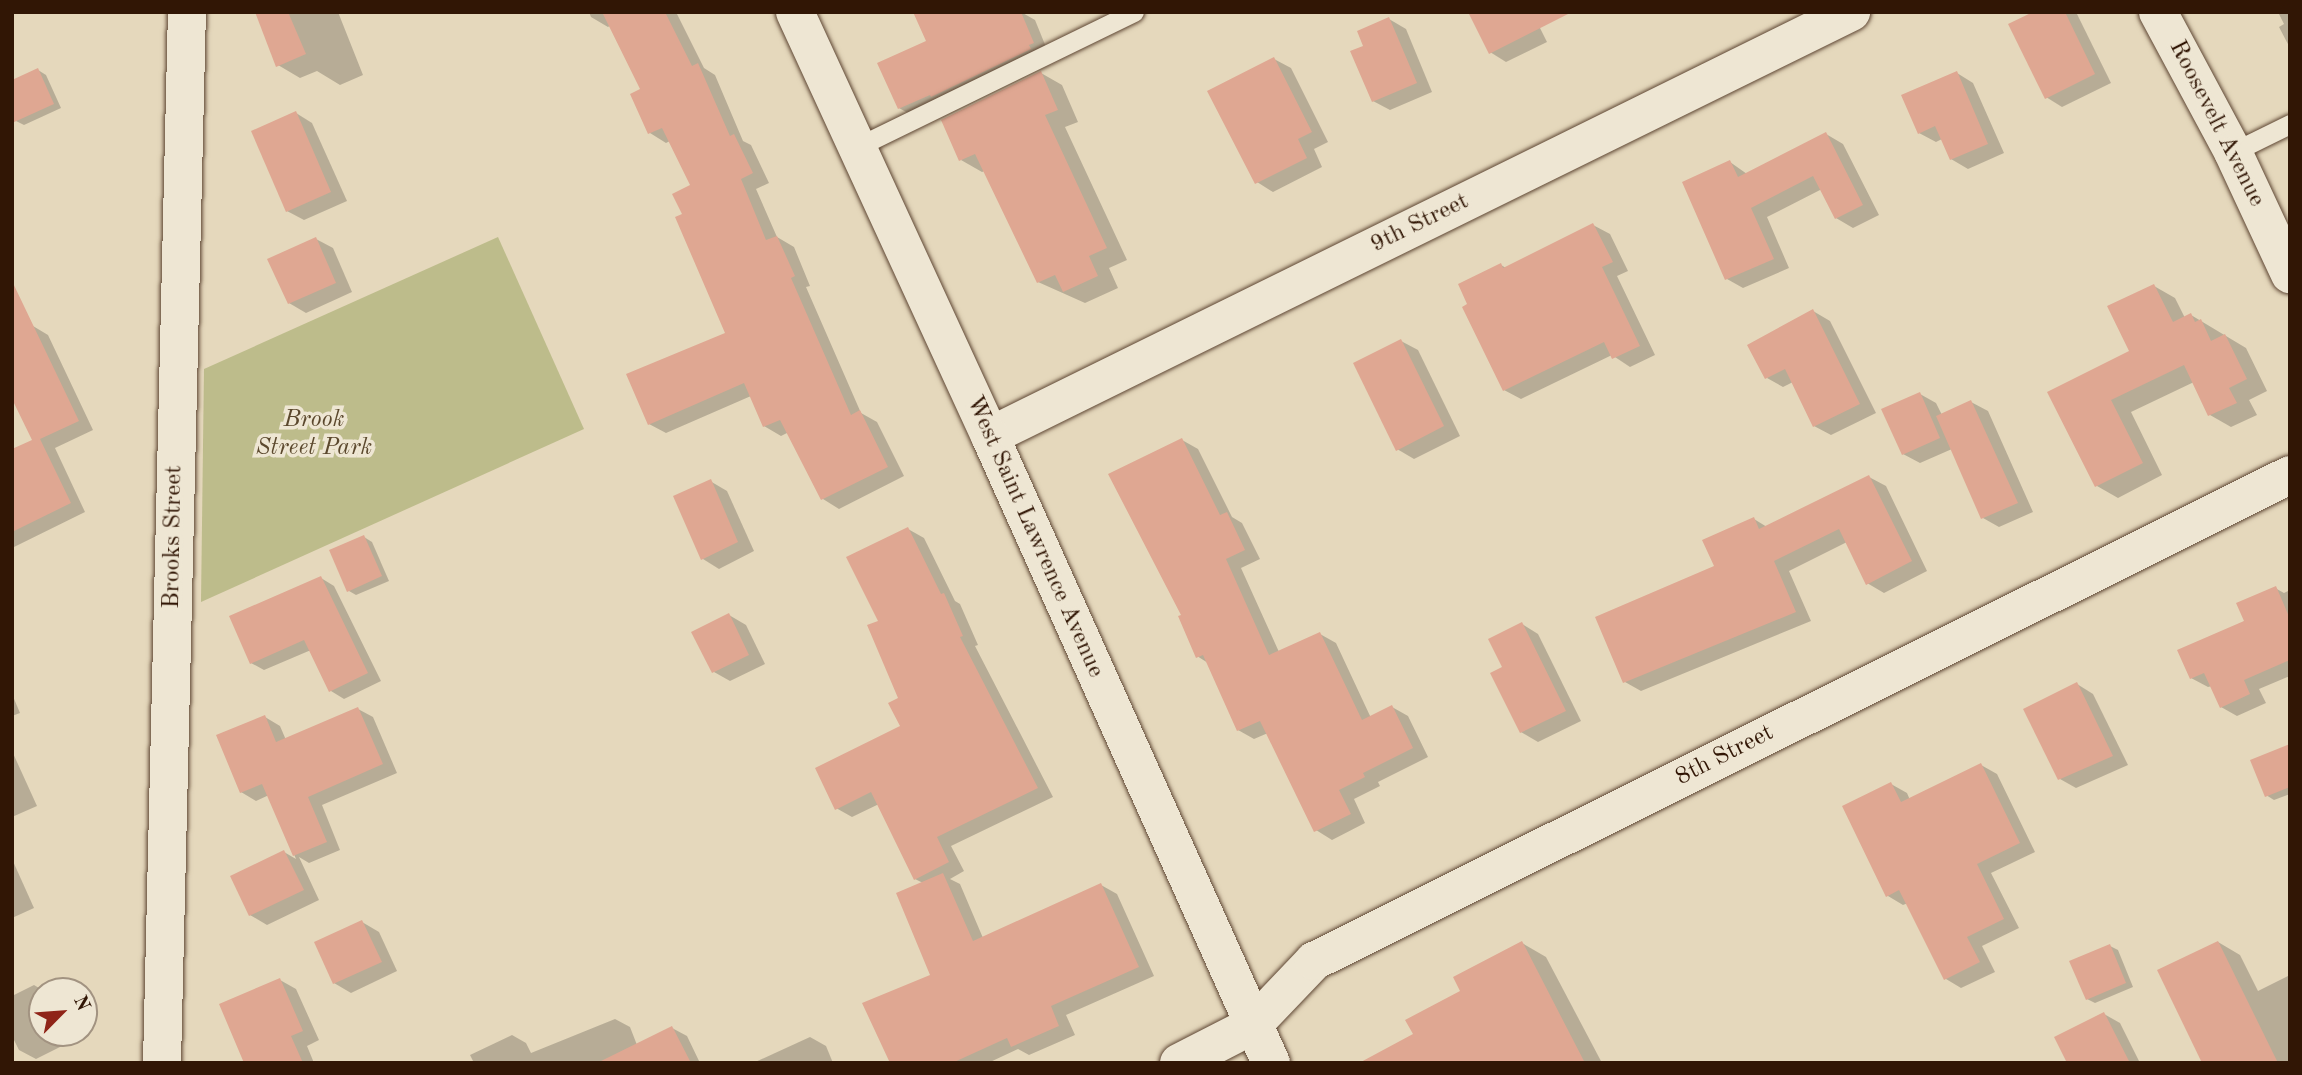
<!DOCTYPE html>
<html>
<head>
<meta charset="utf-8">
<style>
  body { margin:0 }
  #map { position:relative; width:2302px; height:1075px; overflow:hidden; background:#e5d8bc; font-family:"Old Standard TT",serif }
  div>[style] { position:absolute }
  .green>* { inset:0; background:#bdbc8b }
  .shadow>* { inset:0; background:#0003 }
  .building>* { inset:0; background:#dfa792 }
  .roads { filter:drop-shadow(0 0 2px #5e4633) drop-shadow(0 0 2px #5e4633) }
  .lane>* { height:19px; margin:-9.5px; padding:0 9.5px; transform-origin:9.5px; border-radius:9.5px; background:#eee6d3 }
  .street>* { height:38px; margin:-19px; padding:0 19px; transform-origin:19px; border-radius:19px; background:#eee6d3 }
  .secondary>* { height:38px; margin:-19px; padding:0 19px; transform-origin:19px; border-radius:19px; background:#eee6d3 }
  span { translate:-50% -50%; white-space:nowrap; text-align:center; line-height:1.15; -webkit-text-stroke:7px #eee6d3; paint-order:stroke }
  .street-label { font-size:24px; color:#311605 }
  .park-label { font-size:24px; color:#5b482d; font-style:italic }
  .frame { position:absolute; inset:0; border:14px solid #311605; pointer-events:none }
  .north { position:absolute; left:28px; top:977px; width:70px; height:70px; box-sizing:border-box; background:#eee6d3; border:2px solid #a29381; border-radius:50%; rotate:65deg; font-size:19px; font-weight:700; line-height:28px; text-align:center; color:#311605 }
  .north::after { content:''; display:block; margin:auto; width:24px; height:32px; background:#8f2418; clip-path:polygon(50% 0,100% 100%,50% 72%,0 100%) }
</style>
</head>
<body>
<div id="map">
  <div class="green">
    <i style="clip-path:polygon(498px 237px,584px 429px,201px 602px,204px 369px)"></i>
  </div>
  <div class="shadow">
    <i style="clip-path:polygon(257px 12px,338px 12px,363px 75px,340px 85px,317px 71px,300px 78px,278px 65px)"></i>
    <i style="clip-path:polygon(589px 12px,676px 12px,704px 68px,715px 75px,743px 141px,751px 145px,769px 183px,756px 189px,777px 237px,794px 247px,810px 286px,806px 287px,861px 413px,877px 422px,904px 476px,839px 509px,823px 499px,789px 432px,781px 436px,764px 426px,751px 396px,666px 433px,649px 424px,727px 334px,684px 215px,692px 186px,670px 141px,666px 143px,650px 133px,643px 90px,611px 25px,608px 27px,591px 17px)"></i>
    <i style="clip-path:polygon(1021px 12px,1035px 20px,1048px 52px,915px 117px,899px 108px)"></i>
    <i style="clip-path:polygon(1532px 12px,1547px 42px,1506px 62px,1490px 52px)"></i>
    <i style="clip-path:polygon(2037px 12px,2076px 12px,2111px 83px,2062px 107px,2046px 97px)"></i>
    <i style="clip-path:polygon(2278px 12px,2290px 12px,2290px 48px,2279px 27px,2284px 24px)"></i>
    <i style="clip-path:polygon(1389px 19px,1406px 29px,1432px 92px,1390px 110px,1373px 101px)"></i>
    <i style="clip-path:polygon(1274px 59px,1291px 68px,1328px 142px,1314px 149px,1322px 167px,1273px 192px,1257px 182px)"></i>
    <i style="clip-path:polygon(38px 70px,46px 75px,61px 108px,24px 125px,16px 121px)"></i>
    <i style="clip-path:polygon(1041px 73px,1062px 85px,1078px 122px,1065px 127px,1127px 260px,1109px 268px,1118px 288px,1085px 303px,1038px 282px,985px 171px,982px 172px,961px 160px)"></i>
    <i style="clip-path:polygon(1957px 73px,1973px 83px,2004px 153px,1968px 169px,1951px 159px,1942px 139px,1936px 142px,1919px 133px)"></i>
    <i style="clip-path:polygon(296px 113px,312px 123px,347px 201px,304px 220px,287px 211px)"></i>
    <i style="clip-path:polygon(1826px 134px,1843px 144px,1879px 215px,1853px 228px,1836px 218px,1822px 189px,1767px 217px,1789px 268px,1743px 288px,1727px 279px,1730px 162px,1747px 174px)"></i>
    <i style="clip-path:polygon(1593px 225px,1610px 234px,1628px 271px,1617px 276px,1655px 355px,1630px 367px,1612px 355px,1521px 399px,1504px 390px,1501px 265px,1506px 268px)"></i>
    <i style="clip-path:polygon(316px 239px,333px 248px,352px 292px,306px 313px,289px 303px)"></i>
    <i style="clip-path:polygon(2154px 286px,2175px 298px,2185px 318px,2191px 315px,2246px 348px,2267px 391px,2249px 400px,2257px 415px,2231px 427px,2210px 415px,2194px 382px,2131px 412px,2162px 475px,2118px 498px,2097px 486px,2050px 393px,2131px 352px)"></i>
    <i style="clip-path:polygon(1813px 311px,1830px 321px,1876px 413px,1831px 435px,1814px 426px,1793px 382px,1783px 387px,1767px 378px)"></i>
    <i style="clip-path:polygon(33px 326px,48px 335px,93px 430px,55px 448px,85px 512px,12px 548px,12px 451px,34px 441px)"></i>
    <i style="clip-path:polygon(1401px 341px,1418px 350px,1460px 436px,1414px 459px,1397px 449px)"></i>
    <i style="clip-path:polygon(1920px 394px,1936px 403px,1942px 415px,1971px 402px,1988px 411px,2033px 512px,1999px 527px,1983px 518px,1952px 449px,1920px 463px,1903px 454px)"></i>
    <i style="clip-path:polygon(1182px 440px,1198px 449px,1232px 517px,1242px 523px,1260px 559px,1241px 568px,1279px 652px,1320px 634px,1336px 643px,1371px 718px,1392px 707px,1408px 716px,1428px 757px,1378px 782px,1380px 786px,1354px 799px,1365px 823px,1332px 840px,1316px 830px,1268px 733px,1254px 739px,1238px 730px,1208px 663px,1197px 656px,1183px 616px)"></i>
    <i style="clip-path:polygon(1869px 477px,1886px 486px,1927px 571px,1884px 593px,1867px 583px,1847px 542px,1789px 571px,1811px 621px,1641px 691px,1625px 682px,1754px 519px,1767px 527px)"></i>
    <i style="clip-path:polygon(710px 481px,727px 491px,754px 551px,719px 569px,703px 559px)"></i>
    <i style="clip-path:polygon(908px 529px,924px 538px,955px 601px,960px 604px,978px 645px,975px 646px,1053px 797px,951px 846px,964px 871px,950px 879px,960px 884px,983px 938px,1101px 885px,1117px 894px,1154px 976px,1066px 1015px,1075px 1035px,1029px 1055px,1018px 1049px,988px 1063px,892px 1063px,933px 976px,923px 883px,915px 879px,879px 804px,852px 817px,836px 808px,902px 727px,900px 699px,880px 622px)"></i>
    <i style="clip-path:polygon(364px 537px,372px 542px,389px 581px,356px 595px,349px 591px)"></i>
    <i style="clip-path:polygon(321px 578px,334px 586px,381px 681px,344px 699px,331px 691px,311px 650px,264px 670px,251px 663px)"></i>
    <i style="clip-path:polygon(2275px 588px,2284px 593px,2290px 590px,2290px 676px,2259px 689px,2266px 703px,2237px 716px,2221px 707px,2212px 686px,2208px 687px,2191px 678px)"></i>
    <i style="clip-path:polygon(729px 615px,746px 625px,765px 664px,730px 681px,714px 672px)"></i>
    <i style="clip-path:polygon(1522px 624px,1538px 634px,1581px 721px,1538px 742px,1521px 732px,1504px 668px)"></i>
    <i style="clip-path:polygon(2077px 684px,2093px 694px,2128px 765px,2076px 788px,2060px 779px)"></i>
    <i style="clip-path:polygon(12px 694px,20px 713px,12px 716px)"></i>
    <i style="clip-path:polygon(358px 709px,373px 717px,397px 773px,322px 805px,340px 850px,309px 863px,299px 857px,319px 900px,267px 925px,250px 915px,284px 852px,296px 859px,269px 795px,256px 801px,241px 792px,265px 717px,280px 726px,286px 740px)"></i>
    <i style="clip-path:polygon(2290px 746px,2290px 794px,2274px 800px,2266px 795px)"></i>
    <i style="clip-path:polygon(12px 751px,37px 806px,12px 817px)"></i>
    <i style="clip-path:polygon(1981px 765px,1997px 774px,2035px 852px,1991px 873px,2019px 928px,1982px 946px,1995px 972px,1961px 988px,1946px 979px,1908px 903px,1903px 905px,1888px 896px,1891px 784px,1907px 793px,1910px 800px)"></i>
    <i style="clip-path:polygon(12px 859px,34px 908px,12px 918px)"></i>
    <i style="clip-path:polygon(362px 922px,379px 932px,397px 971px,351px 993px,334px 983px)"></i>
    <i style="clip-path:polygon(2218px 942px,2240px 955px,2258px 991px,2290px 975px,2290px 1063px,2204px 1063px)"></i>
    <i style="clip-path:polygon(1522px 943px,1546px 957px,1602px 1063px,1397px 1063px,1462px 992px)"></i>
    <i style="clip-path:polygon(2110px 946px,2118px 950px,2133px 987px,2095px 1003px,2087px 999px)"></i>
    <i style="clip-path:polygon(280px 980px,296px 989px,319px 1040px,307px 1046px,314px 1063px,246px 1063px)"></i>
    <i style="clip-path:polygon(34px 985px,44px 991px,42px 1033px,70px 1033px,74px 1040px,36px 1059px,19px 1050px,12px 1036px,12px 996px)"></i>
    <i style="clip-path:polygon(2104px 1014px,2120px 1023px,2140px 1063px,2069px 1063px)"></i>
    <i style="clip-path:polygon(615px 1019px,630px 1027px,637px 1045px,672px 1028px,687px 1036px,700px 1063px,474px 1063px,470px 1055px,512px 1035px,526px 1043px,531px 1053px)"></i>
    <i style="clip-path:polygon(810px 1037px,826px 1046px,833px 1063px,753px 1063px)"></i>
  </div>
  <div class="building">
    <i style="clip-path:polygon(255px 12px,288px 12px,306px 54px,276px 67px)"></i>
    <i style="clip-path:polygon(602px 12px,665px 12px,692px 66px,698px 63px,730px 136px,734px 134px,753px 173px,741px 179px,766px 240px,777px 236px,795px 276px,791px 278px,851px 415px,860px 410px,888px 467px,821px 500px,780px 420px,763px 427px,744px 383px,648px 425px,626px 374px,725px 333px,675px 217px,682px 214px,672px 194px,690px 185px,662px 128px,648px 134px,630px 94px,640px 89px)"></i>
    <i style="clip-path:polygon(913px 12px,1021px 12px,1034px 43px,1029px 45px,1031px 49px,931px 97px,930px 95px,898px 109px,877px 63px,926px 41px)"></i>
    <i style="clip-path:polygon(1468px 12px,1572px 12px,1489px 54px)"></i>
    <i style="clip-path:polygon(2033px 12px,2065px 12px,2095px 74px,2045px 99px,2008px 24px)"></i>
    <i style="clip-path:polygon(1389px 17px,1417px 83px,1372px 102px,1350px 51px,1363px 46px,1357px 31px)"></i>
    <i style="clip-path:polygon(1274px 57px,1312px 132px,1298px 139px,1307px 158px,1255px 184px,1207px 91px)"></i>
    <i style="clip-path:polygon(38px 68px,54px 104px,12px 123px,12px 80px)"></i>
    <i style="clip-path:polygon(1041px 71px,1058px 110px,1045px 115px,1107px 248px,1089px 256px,1098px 276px,1063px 292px,1055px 275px,1037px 283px,975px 154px,959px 161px,941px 120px)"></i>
    <i style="clip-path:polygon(1957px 71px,1988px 144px,1950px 160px,1935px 126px,1918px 134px,1901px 95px)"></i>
    <i style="clip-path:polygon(296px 111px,331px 192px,286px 212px,251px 131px)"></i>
    <i style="clip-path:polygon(1826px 132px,1863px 205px,1835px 219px,1813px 176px,1751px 208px,1774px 259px,1725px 280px,1682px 182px,1730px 160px,1738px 177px)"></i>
    <i style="clip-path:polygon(1593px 223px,1613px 262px,1602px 267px,1640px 346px,1612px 359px,1604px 342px,1503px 391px,1462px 307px,1467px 304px,1458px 284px,1501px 263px,1503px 268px)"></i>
    <i style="clip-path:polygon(316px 237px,336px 283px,288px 304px,267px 259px)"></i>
    <i style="clip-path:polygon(12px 281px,79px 421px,40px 439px,71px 503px,12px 532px,12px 449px,32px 440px,12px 399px)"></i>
    <i style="clip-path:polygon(2154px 284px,2173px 322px,2191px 313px,2195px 322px,2201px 319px,2211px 341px,2225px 334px,2247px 379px,2229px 388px,2237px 403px,2208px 416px,2184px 365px,2111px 400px,2143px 463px,2095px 487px,2047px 392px,2129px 351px,2107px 306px)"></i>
    <i style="clip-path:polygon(1813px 309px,1860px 404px,1813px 427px,1785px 369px,1765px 379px,1747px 345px)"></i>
    <i style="clip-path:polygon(1401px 339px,1444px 426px,1396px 451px,1353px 363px)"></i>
    <i style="clip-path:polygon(1920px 392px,1940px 438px,1902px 455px,1881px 409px)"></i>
    <i style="clip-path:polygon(1971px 400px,2018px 503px,1981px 519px,1936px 416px)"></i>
    <i style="clip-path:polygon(1182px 438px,1220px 515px,1227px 512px,1245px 550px,1226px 559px,1269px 655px,1320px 632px,1362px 720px,1392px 705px,1413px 748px,1363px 773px,1365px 777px,1339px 790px,1351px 814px,1314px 832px,1260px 721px,1237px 731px,1203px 655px,1196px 658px,1178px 616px,1181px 615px,1108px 474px)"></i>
    <i style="clip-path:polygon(1869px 475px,1912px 561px,1866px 585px,1839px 529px,1774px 561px,1796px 612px,1623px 683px,1595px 617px,1714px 566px,1702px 540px,1754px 517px,1759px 529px)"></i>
    <i style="clip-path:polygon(711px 479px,738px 542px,701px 560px,673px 496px)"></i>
    <i style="clip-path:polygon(908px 527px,941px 594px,944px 593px,963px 636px,960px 637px,1038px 788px,937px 837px,949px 862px,914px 880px,871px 792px,835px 810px,815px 768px,900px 726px,888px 703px,898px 698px,867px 625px,878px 621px,846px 557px)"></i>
    <i style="clip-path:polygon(364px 535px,382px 576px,347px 592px,329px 550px)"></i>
    <i style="clip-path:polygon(321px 576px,368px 673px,329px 692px,304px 640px,250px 664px,229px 616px)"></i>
    <i style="clip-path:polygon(2276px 586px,2290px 619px,2290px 660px,2244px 680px,2250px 694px,2220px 708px,2204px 673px,2190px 679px,2177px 650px,2244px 621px,2236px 603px)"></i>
    <i style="clip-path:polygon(729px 613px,749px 655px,712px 673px,691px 632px)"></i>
    <i style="clip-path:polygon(1522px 622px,1566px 711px,1520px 733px,1490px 673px,1502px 667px,1488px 639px)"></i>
    <i style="clip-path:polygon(2077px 682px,2113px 756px,2058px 780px,2023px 709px)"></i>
    <i style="clip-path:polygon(358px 707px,383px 764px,308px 797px,327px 842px,293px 856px,262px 784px,240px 793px,216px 735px,265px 715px,276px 742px)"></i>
    <i style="clip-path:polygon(2290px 744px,2290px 787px,2265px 797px,2250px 760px)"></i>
    <i style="clip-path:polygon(1981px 763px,2020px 843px,1977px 864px,2004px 919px,1967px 937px,1980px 962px,1944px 980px,1899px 890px,1886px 897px,1842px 806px,1891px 782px,1901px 802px)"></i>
    <i style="clip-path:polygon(284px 850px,304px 890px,249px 916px,230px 876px)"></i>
    <i style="clip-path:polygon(943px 873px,973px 941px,1101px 883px,1139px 967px,1051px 1006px,1059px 1026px,1011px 1047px,1007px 1038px,952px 1063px,890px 1063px,862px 1003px,930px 975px,896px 893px)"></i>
    <i style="clip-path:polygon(362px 920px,382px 962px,333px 984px,314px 942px)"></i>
    <i style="clip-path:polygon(1522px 941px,1585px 1063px,1359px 1063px,1413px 1034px,1405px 1020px,1460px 991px,1453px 977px)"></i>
    <i style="clip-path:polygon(2218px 941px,2278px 1063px,2202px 1063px,2157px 970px)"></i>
    <i style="clip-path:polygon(2110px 944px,2126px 983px,2086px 1000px,2069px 961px)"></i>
    <i style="clip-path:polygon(280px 978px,303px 1031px,291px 1036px,303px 1063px,244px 1063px,219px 1004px)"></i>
    <i style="clip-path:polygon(2104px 1012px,2130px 1063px,2067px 1063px,2054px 1037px)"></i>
    <i style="clip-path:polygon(672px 1026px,691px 1063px,597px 1063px)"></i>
  </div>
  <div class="roads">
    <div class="lane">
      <i style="left:857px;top:147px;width:308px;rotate:-26deg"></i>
      <i style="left:2233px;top:152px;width:64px;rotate:-26.2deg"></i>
    </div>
    <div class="street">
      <i style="left:2158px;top:12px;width:159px;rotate:61.8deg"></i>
      <i style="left:2233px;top:152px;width:135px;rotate:65deg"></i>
      <i style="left:990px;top:436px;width:960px;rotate:-26.22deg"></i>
      <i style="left:162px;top:1063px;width:1051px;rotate:-88.64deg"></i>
      <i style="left:1179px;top:1063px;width:83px;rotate:-27.2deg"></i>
      <i style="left:1253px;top:1025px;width:88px;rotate:-46.4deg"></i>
      <i style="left:1314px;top:961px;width:1090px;rotate:-26.47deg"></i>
    </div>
    <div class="secondary">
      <i style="left:795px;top:12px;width:467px;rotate:65.3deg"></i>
      <i style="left:990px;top:436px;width:687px;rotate:65.86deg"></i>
    </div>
  </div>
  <div class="street-label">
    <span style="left:2216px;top:124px;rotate:63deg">Roosevelt Avenue</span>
    <span style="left:1420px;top:224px;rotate:-26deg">9th Street</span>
    <span style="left:174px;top:537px;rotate:-89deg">Brooks Street</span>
    <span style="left:1034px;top:537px;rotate:66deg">West Saint Lawrence Avenue</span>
    <span style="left:1725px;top:756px;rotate:-27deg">8th Street</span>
  </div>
  <div class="park-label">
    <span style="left:314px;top:435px">Brook<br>Street Park</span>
  </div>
  <div class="frame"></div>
  <div class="north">N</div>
</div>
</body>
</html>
